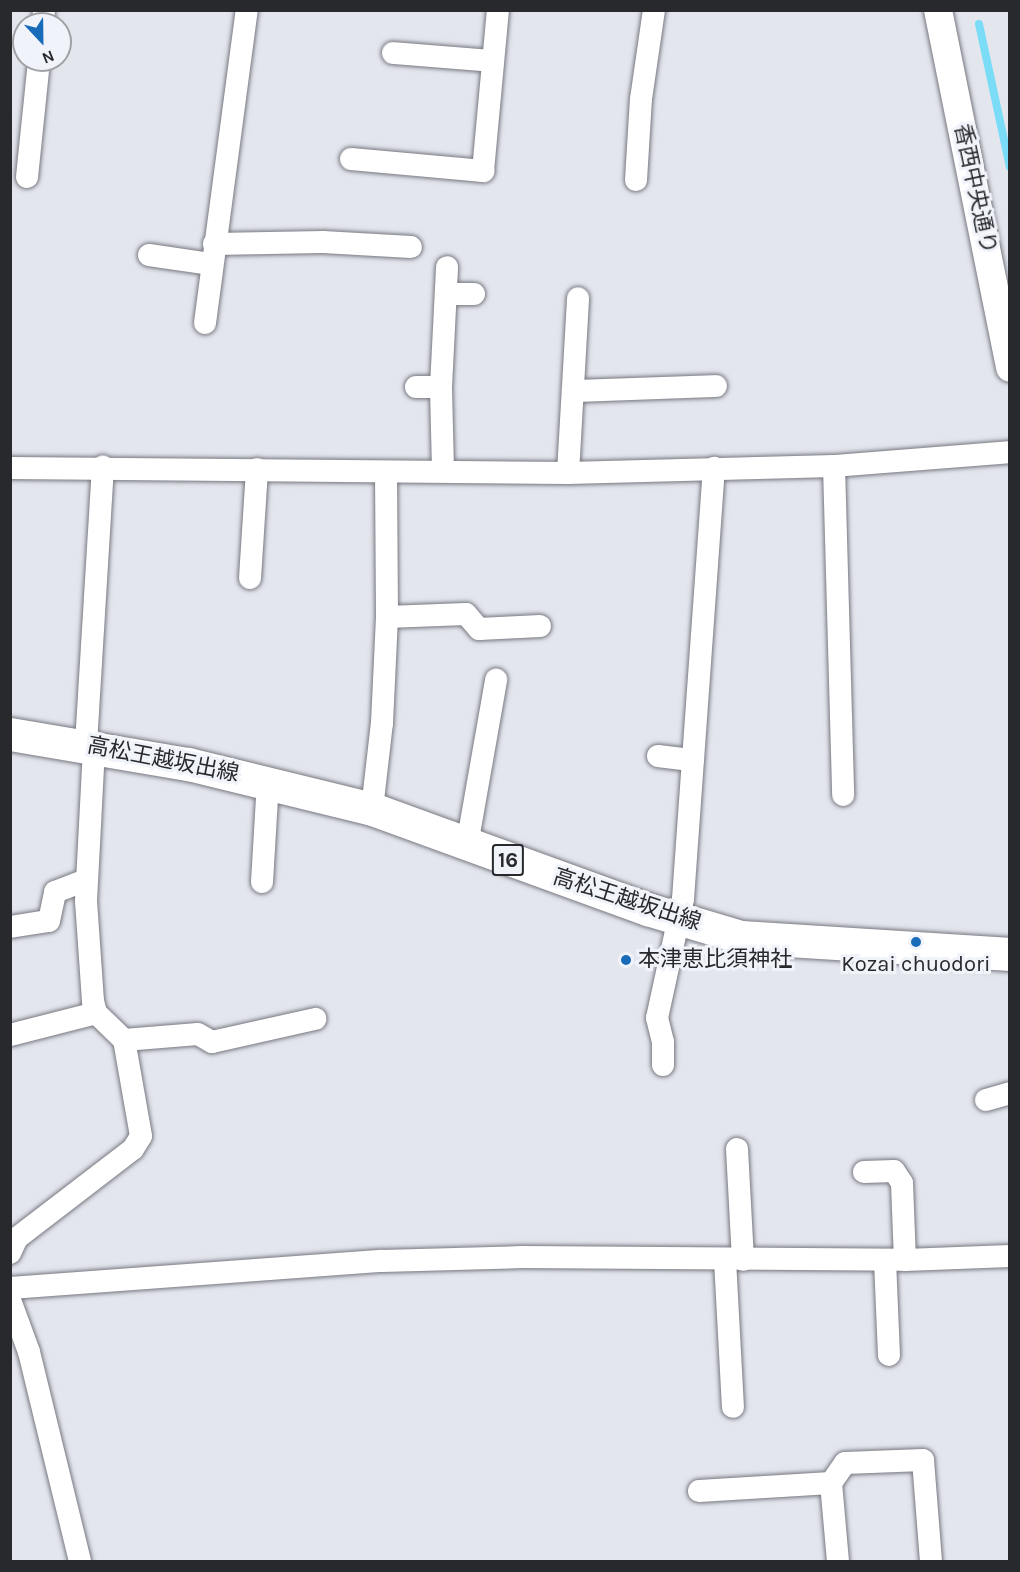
<!DOCTYPE html>
<html>
<head>
<meta charset="utf-8">
<style>
  body { margin:0 }
  #map { position:relative; width:1020px; height:1572px; overflow:hidden; background:#e4e6ee; font-family:Karla,"Noto Sans JP",sans-serif }
  div>[style] { position:absolute }
  .stream>* { height:8px; margin:-4px; padding:0 4px; transform-origin:4px; border-radius:4px; background:#7adcf7 }
  .roads { filter:drop-shadow(0 0 2px #777880) drop-shadow(0 0 2px #777880) }
  .minor>* { height:22px; margin:-11px; padding:0 11px; transform-origin:11px; border-radius:11px; background:#fff }
  .tertiary>* { height:28px; margin:-14px; padding:0 14px; transform-origin:14px; border-radius:14px; background:#fff }
  .primary>* { height:33px; margin:-16.5px; padding:0 16.5px; transform-origin:16.5px; border-radius:16.5px; background:#fff }
  .dots>* { width:16px; height:16px; translate:-50% -50%; box-sizing:border-box; border:3px solid #f1f3fb; border-radius:50% }
  span { translate:-50% -50%; white-space:nowrap; text-align:center; line-height:1.15; -webkit-text-stroke:6px #f1f3fb; paint-order:stroke }
  .shield-label span { padding:2px 4px; background:#f1f3fb; border:2px solid; border-radius:4px; -webkit-text-stroke-width:0 }
  .shield-label { font-size:21px; color:#28292c; font-weight:700 }
  .street-label { font-size:22px; color:#28292c }
  .poi-label { font-size:22px; color:#28292c }
  .left { translate:0 -50%; text-align:left }
  .frame { position:absolute; inset:0; border:12px solid #28292c; pointer-events:none }
  .north { position:absolute; left:12px; top:12px; width:60px; height:60px; box-sizing:border-box; background:#f1f3fb; border:2px solid #a1a2a8; border-radius:50%; rotate:158deg; font-size:16px; font-weight:700; line-height:24px; text-align:center; color:#28292c }
  .north::after { content:''; display:block; margin:auto; width:21px; height:27px; background:#176bb9; clip-path:polygon(50% 0,100% 100%,50% 72%,0 100%) }
</style>
</head>
<body>
<div id="map">
  <div class="stream">
    <i style="left:979px;top:24px;width:146px;rotate:77.8deg"></i>
  </div>
  <div class="roads">
    <div class="minor">
      <i style="left:43px;top:24px;width:14px;rotate:-86deg"></i>
      <i style="left:393px;top:53px;width:100px;rotate:4.6deg"></i>
      <i style="left:351px;top:159px;width:133px;rotate:5.2deg"></i>
      <i style="left:483px;top:171px;width:162px;rotate:-84.7deg"></i>
      <i style="left:27px;top:177px;width:118px;rotate:-84.1deg"></i>
      <i style="left:636px;top:180px;width:81px;rotate:-86.5deg"></i>
      <i style="left:641px;top:99px;width:90px;rotate:-81.7deg"></i>
      <i style="left:214px;top:244px;width:109px;rotate:-1.1deg"></i>
      <i style="left:323px;top:242px;width:88px;rotate:3.3deg"></i>
      <i style="left:149px;top:255px;width:63px;rotate:8.3deg"></i>
      <i style="left:447px;top:294px;width:27px"></i>
      <i style="left:205px;top:323px;width:316px;rotate:-82.4deg"></i>
      <i style="left:416px;top:387px;width:25px"></i>
      <i style="left:573px;top:391px;width:143px;rotate:-2deg"></i>
      <i style="left:834px;top:466px;width:329px;rotate:88.4deg"></i>
      <i style="left:10px;top:468px;width:558px;rotate:0.51deg"></i>
      <i style="left:568px;top:473px;width:266px;rotate:-1.5deg"></i>
      <i style="left:834px;top:466px;width:177px;rotate:-4.5deg"></i>
      <i style="left:443px;top:470px;width:83px;rotate:-91.4deg"></i>
      <i style="left:441px;top:387px;width:120px;rotate:-87.1deg"></i>
      <i style="left:386px;top:472px;width:145px;rotate:89.6deg"></i>
      <i style="left:387px;top:617px;width:79px;rotate:-2.2deg"></i>
      <i style="left:466px;top:614px;width:20px;rotate:49deg"></i>
      <i style="left:479px;top:629px;width:61px;rotate:-2.8deg"></i>
      <i style="left:568px;top:473px;width:175px;rotate:-86.7deg"></i>
      <i style="left:250px;top:578px;width:109px;rotate:-86.3deg"></i>
      <i style="left:86px;top:744px;width:278px;rotate:-86.5deg"></i>
      <i style="left:658px;top:756px;width:35px;rotate:7deg"></i>
      <i style="left:693px;top:760px;width:293px;rotate:-85.9deg"></i>
      <i style="left:372px;top:809px;width:87px;rotate:-83.4deg"></i>
      <i style="left:382px;top:723px;width:106px;rotate:-87.3deg"></i>
      <i style="left:467px;top:845px;width:168px;rotate:-80deg"></i>
      <i style="left:262px;top:882px;width:101px;rotate:-86.6deg"></i>
      <i style="left:10px;top:927px;width:39px;rotate:-9deg"></i>
      <i style="left:49px;top:921px;width:30px;rotate:-78deg"></i>
      <i style="left:55px;top:892px;width:34px;rotate:-21deg"></i>
      <i style="left:10px;top:1035px;width:89px;rotate:-14.3deg"></i>
      <i style="left:124px;top:1040px;width:74px;rotate:-4.6deg"></i>
      <i style="left:198px;top:1034px;width:16px;rotate:30deg"></i>
      <i style="left:212px;top:1042px;width:106px;rotate:-12.6deg"></i>
      <i style="left:663px;top:1065px;width:23px;rotate:-90deg"></i>
      <i style="left:663px;top:1042px;width:25px;rotate:-104deg"></i>
      <i style="left:657px;top:1018px;width:122px;rotate:-77.7deg"></i>
      <i style="left:683px;top:899px;width:139px;rotate:-85.9deg"></i>
      <i style="left:986px;top:1100px;width:25px;rotate:-16deg"></i>
      <i style="left:737px;top:1149px;width:111px;rotate:86.9deg"></i>
      <i style="left:864px;top:1172px;width:30px;rotate:-2deg"></i>
      <i style="left:894px;top:1171px;width:14px;rotate:56deg"></i>
      <i style="left:902px;top:1183px;width:77px;rotate:87.8deg"></i>
      <i style="left:10px;top:1253px;width:17px;rotate:-65deg"></i>
      <i style="left:17px;top:1238px;width:146px;rotate:-37.5deg"></i>
      <i style="left:133px;top:1149px;width:15px;rotate:-58deg"></i>
      <i style="left:141px;top:1136px;width:97px;rotate:-100deg"></i>
      <i style="left:124px;top:1040px;width:39px;rotate:-136deg"></i>
      <i style="left:96px;top:1013px;width:12px;rotate:-104deg"></i>
      <i style="left:93px;top:1001px;width:100px;rotate:-94deg"></i>
      <i style="left:86px;top:901px;width:155px;rotate:-87deg"></i>
      <i style="left:725px;top:1260px;width:147px;rotate:86.9deg"></i>
      <i style="left:885px;top:1260px;width:95px;rotate:87.6deg"></i>
      <i style="left:10px;top:1288px;width:373px;rotate:-4.2deg"></i>
      <i style="left:382px;top:1261px;width:140px;rotate:-1.6deg"></i>
      <i style="left:522px;top:1257px;width:383px;rotate:0.4deg"></i>
      <i style="left:905px;top:1260px;width:105px;rotate:-2.2deg"></i>
      <i style="left:10px;top:1300px;width:55px;rotate:69.9deg"></i>
      <i style="left:29px;top:1352px;width:216px;rotate:76.3deg"></i>
      <i style="left:831px;top:1483px;width:79px;rotate:84.9deg"></i>
      <i style="left:699px;top:1491px;width:132px;rotate:-3.5deg"></i>
      <i style="left:831px;top:1483px;width:24px;rotate:-55deg"></i>
      <i style="left:845px;top:1463px;width:78px;rotate:-2.2deg"></i>
      <i style="left:923px;top:1460px;width:102px;rotate:85.5deg"></i>
    </div>
    <div class="tertiary">
      <i style="left:938px;top:10px;width:365px;rotate:78.6deg"></i>
    </div>
    <div class="primary">
      <i style="left:10px;top:734px;width:181px;rotate:9.6deg"></i>
      <i style="left:188px;top:764px;width:189px;rotate:13.7deg"></i>
      <i style="left:372px;top:809px;width:293px;rotate:20deg"></i>
      <i style="left:647px;top:909px;width:98px;rotate:16.6deg"></i>
      <i style="left:741px;top:937px;width:270px;rotate:3.6deg"></i>
    </div>
  </div>
  <div class="dots">
    <i style="left:916px;top:942px;background:#176bb9"></i>
    <i style="left:626px;top:960px;background:#176bb9"></i>
  </div>
  <div class="shield-label">
    <span style="left:508px;top:860px">16</span>
  </div>
  <div class="street-label">
    <span style="left:975px;top:189px;rotate:78deg">香西中央通り</span>
    <span style="left:163px;top:760px;rotate:11deg">高松王越坂出線</span>
    <span style="left:627px;top:900px;rotate:18deg">高松王越坂出線</span>
  </div>
  <div class="poi-label">
    <span class="left" style="left:638px;top:960px">本津恵比須神社</span>
    <span style="left:916px;top:965px">Kozai chuodori</span>
  </div>
  <div class="frame"></div>
  <div class="north">N</div>
</div>
</body>
</html>
